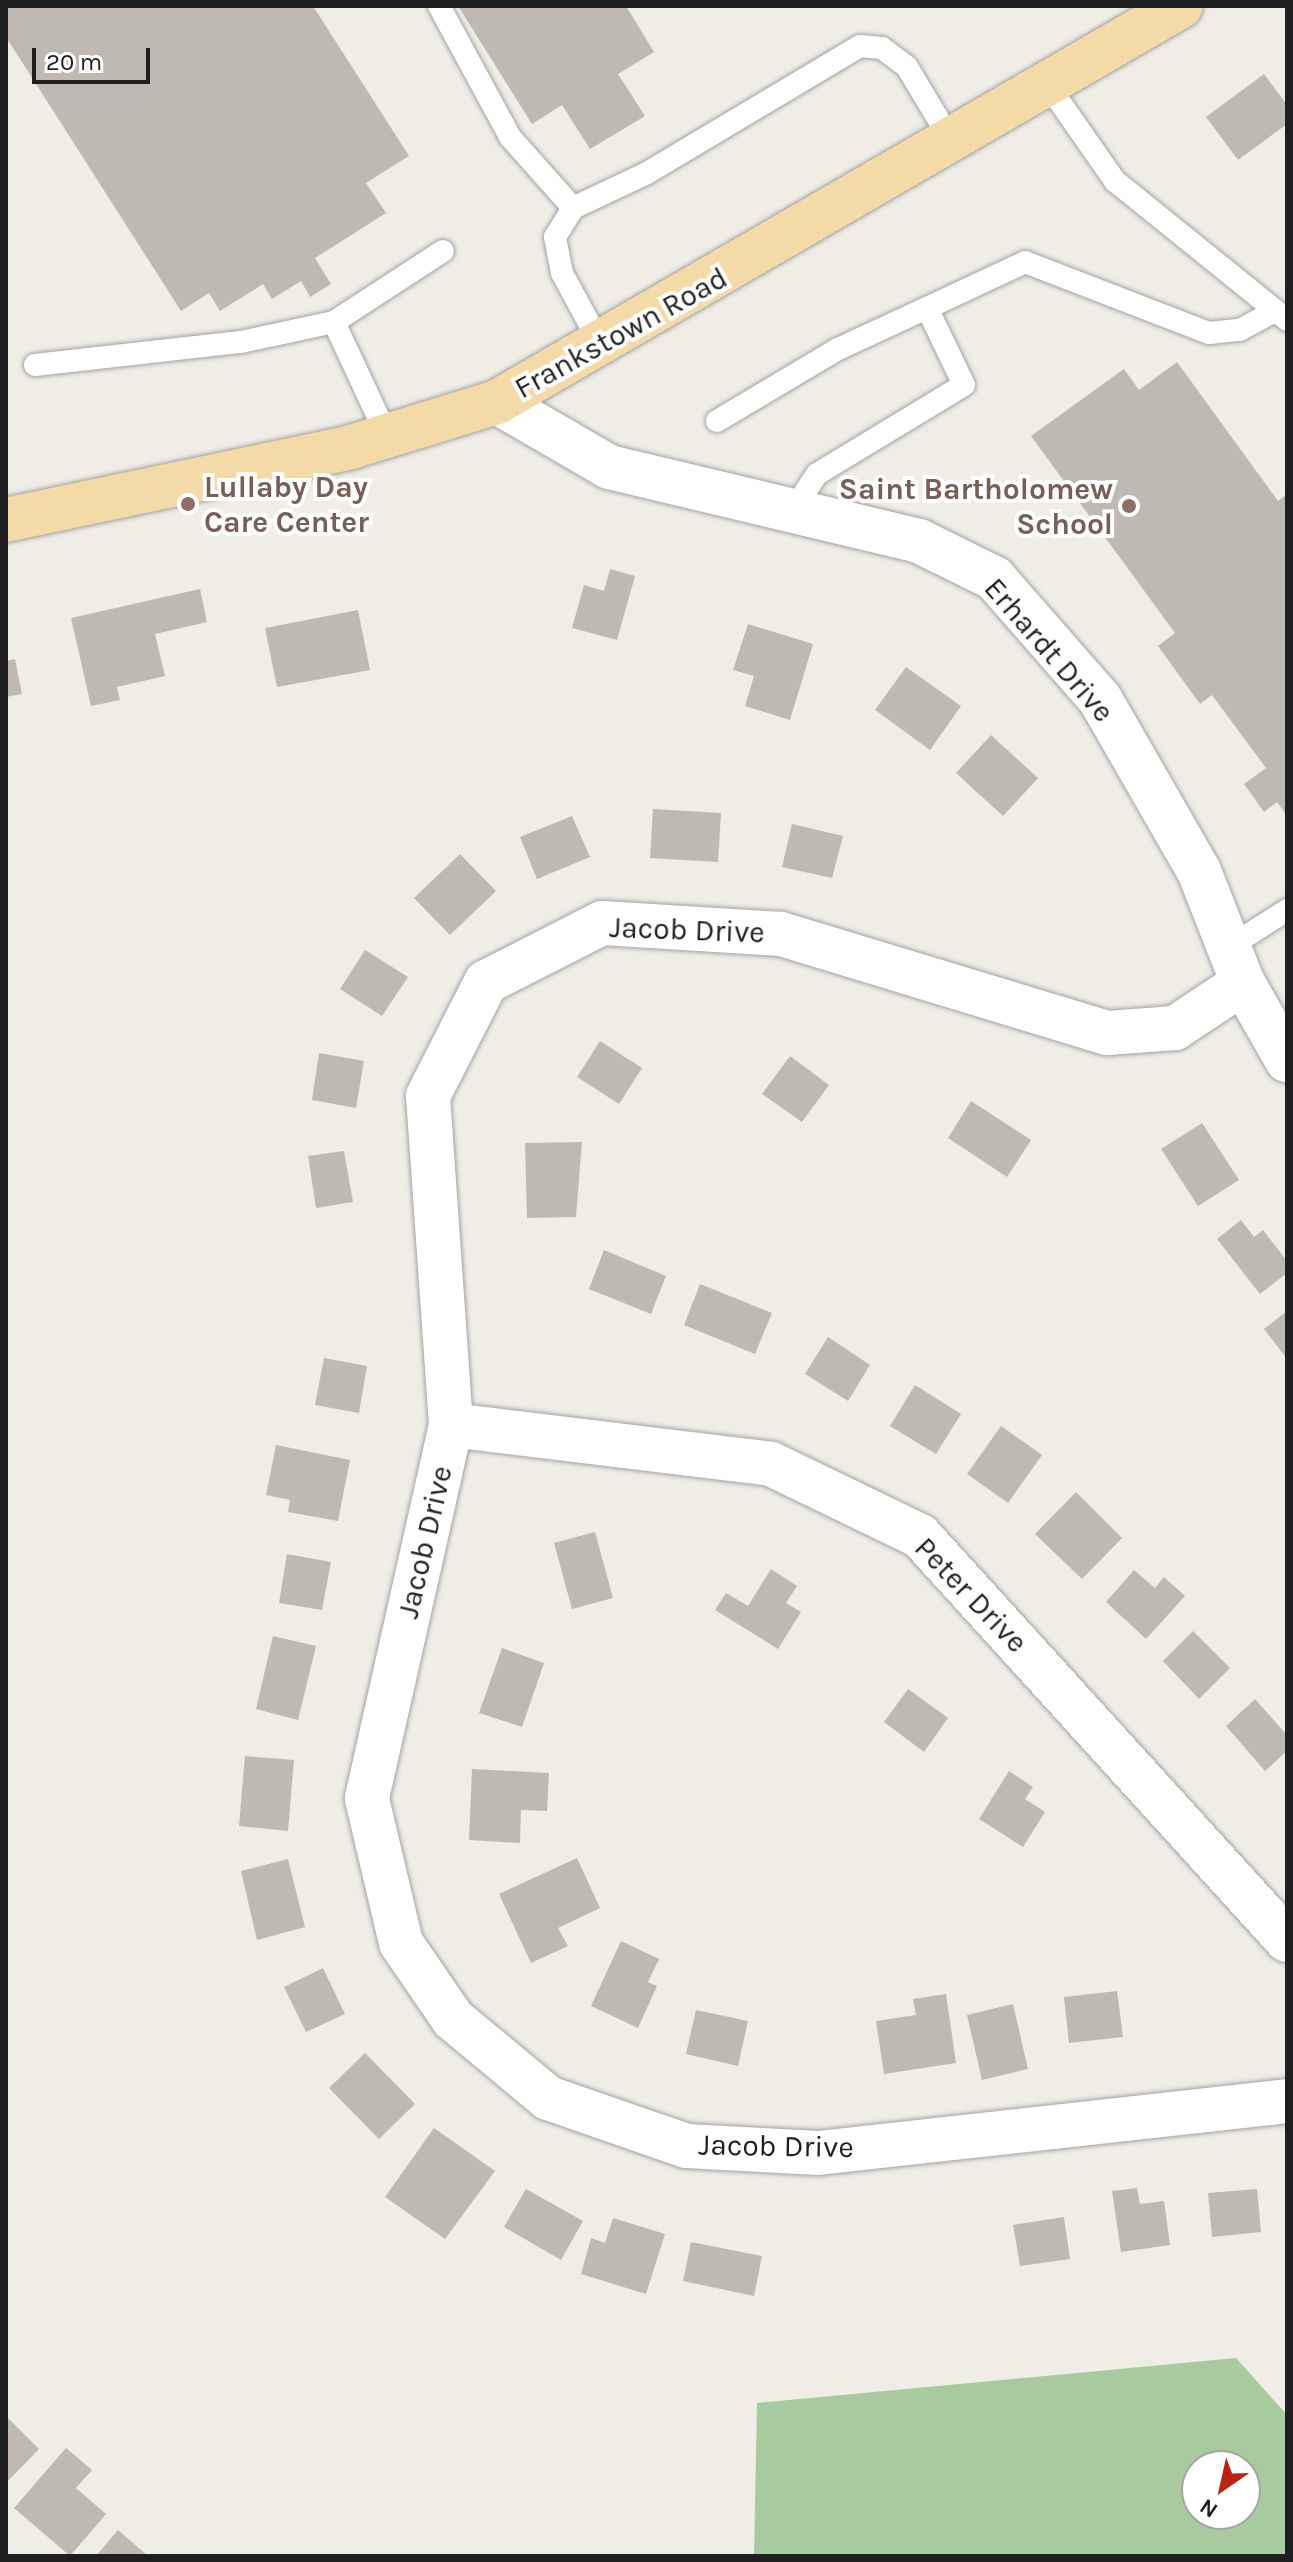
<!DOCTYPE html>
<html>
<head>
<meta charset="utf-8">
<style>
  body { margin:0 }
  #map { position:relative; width:1293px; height:2562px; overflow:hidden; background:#efede6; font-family:Karla,sans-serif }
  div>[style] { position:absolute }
  .forest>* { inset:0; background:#a7ca9f }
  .building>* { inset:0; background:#bfb9b3 }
  .roads { filter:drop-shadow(0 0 2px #a3a3a3) drop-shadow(0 0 2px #a3a3a3) }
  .lane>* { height:22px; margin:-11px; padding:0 11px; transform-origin:11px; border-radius:11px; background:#fff }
  .street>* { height:44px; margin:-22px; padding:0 22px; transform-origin:22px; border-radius:22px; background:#fff }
  .primary>* { height:44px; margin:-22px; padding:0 22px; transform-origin:22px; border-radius:22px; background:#f4daa6 }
  .dots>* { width:22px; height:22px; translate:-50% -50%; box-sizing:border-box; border:4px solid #fff; border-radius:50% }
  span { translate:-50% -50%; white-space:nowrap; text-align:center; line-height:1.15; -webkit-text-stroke:8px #fff; paint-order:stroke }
  .street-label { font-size:30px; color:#1f1f1f }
  .education-label { font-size:30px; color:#785e54; font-weight:700 }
  .left { translate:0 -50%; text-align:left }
  .right { translate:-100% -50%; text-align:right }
  .frame { position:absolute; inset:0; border:8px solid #1f1f1f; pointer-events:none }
  .north { position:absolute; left:1181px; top:2450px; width:80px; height:80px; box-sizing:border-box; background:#fff; border:2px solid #a5a5a5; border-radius:50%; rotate:214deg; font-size:22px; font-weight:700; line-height:32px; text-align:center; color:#1f1f1f }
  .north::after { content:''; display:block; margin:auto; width:28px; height:36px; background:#bc2312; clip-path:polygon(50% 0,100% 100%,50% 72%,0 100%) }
  .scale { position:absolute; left:32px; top:48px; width:118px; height:36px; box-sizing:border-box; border:4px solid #1f1f1f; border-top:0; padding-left:10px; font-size:24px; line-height:28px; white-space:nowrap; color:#1f1f1f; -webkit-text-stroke:6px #fff; paint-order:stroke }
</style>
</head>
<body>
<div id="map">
  <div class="forest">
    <i style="clip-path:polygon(evenodd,1236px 2358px,1287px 2415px,1287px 2556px,754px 2556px,757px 2403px,1236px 2358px,1197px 2466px,1245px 2466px,1245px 2514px,1197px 2514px,1197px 2466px)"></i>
  </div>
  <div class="building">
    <i style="clip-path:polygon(6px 6px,313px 6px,409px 156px,366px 183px,386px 213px,315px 258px,331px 284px,310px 297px,301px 281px,272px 299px,263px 284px,220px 311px,209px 293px,181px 311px,6px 37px)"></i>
    <i style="clip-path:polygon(458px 6px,626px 6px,654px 52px,618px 74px,645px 116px,590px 149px,562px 105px,532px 124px)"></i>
    <i style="clip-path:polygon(1264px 74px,1287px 105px,1287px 124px,1238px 160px,1206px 117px)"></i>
    <i style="clip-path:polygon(1177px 362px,1278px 501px,1287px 494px,1287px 816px,1277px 802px,1264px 812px,1244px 784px,1266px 768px,1212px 695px,1200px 704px,1158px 646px,1175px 633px,1031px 436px,1124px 369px,1139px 390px)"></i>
    <i style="clip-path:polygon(610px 569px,635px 576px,617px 640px,572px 628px,584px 585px,604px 591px)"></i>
    <i style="clip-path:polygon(200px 589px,207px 622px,155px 634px,165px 676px,117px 687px,120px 700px,91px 706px,71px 618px)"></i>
    <i style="clip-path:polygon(358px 610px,370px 670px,277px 687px,265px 628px)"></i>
    <i style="clip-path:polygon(748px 624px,813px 644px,790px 720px,745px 706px,754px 676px,733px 670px)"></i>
    <i style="clip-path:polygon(15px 659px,22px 694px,6px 697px,6px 661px)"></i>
    <i style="clip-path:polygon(906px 667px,961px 706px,930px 750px,875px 710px)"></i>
    <i style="clip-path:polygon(991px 735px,1038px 778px,1003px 816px,956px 773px)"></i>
    <i style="clip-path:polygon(653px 809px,721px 813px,718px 862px,650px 858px)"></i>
    <i style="clip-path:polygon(572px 816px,590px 857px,537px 879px,520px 837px)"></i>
    <i style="clip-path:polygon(792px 824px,843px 836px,832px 878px,782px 867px)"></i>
    <i style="clip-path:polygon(460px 854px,496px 891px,450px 935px,414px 898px)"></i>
    <i style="clip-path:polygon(365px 950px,408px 977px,382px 1016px,340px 989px)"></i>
    <i style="clip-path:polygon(600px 1041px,642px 1068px,619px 1104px,577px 1077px)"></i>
    <i style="clip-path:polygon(319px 1053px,364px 1061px,356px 1108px,312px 1100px)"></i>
    <i style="clip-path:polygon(790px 1056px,829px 1085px,802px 1122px,762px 1094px)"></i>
    <i style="clip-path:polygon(971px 1101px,1031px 1140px,1007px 1177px,948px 1138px)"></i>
    <i style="clip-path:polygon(1202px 1123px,1239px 1180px,1198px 1206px,1161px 1149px)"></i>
    <i style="clip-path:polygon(582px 1142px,576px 1217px,527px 1218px,525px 1143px)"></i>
    <i style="clip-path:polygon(344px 1151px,353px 1202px,316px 1208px,308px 1156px)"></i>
    <i style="clip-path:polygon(1241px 1220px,1254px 1237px,1263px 1230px,1287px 1261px,1287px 1273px,1260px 1294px,1217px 1239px)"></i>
    <i style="clip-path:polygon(604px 1250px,666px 1276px,651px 1314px,589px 1289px)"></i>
    <i style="clip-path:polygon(700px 1284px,772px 1313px,755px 1354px,684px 1325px)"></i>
    <i style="clip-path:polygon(1287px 1311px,1287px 1359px,1264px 1329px)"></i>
    <i style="clip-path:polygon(828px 1337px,870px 1365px,848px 1401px,805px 1374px)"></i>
    <i style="clip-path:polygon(324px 1358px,367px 1366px,359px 1413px,315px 1405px)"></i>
    <i style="clip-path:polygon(915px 1385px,961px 1414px,936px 1454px,890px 1426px)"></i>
    <i style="clip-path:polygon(1001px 1426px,1042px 1455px,1008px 1503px,967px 1474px)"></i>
    <i style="clip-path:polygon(276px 1445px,350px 1460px,338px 1521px,288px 1512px,290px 1500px,266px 1495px)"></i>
    <i style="clip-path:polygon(1076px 1492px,1122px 1538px,1082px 1579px,1035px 1534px)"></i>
    <i style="clip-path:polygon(595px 1532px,613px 1598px,572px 1609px,554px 1543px)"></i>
    <i style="clip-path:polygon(287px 1554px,331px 1562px,322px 1610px,279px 1603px)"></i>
    <i style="clip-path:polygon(771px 1569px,797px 1586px,786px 1603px,801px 1612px,778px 1649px,715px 1610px,726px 1593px,748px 1606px)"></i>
    <i style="clip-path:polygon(1134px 1570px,1155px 1588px,1164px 1577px,1185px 1596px,1146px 1639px,1106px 1602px)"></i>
    <i style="clip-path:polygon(1193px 1631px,1230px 1668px,1199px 1699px,1163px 1661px)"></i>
    <i style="clip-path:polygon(273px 1636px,316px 1646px,298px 1720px,256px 1709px)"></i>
    <i style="clip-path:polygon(502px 1648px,544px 1663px,522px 1727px,479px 1713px)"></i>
    <i style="clip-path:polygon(908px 1689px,948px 1718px,924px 1752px,884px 1722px)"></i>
    <i style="clip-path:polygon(1255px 1699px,1287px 1735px,1287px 1751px,1265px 1771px,1226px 1726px)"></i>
    <i style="clip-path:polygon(245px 1756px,294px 1760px,288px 1831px,239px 1826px)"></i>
    <i style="clip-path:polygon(472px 1769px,549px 1773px,547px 1811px,521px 1810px,520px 1843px,469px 1840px)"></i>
    <i style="clip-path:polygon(1009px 1771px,1033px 1787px,1025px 1799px,1045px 1812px,1023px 1847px,979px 1819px)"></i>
    <i style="clip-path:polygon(577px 1858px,600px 1908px,558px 1928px,568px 1946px,531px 1963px,499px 1894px)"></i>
    <i style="clip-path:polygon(288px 1859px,305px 1927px,257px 1940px,241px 1871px)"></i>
    <i style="clip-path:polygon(621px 1941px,659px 1959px,648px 1982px,657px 1986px,638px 2028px,591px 2006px)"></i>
    <i style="clip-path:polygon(323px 1968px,345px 2014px,306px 2032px,284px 1987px)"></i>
    <i style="clip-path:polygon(1117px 1991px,1123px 2037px,1069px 2043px,1064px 1997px)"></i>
    <i style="clip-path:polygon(946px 1994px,956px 2063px,884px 2074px,876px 2021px,916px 2015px,913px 1999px)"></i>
    <i style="clip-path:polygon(1013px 2004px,1028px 2069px,982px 2080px,967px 2015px)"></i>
    <i style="clip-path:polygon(696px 2010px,748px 2021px,738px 2066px,686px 2054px)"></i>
    <i style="clip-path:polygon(365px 2053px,415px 2104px,379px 2139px,329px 2088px)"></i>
    <i style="clip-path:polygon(434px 2128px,495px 2171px,445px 2239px,385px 2197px)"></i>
    <i style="clip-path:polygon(1137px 2188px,1140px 2204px,1164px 2201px,1170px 2245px,1121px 2252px,1112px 2191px)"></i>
    <i style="clip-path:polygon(526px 2189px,583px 2221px,561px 2260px,504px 2227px)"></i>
    <i style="clip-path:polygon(1257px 2189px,1261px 2232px,1212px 2237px,1208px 2193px)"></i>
    <i style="clip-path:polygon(1064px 2217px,1070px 2259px,1020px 2266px,1013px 2225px)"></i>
    <i style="clip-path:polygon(613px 2218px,665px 2234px,646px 2294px,581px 2274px,591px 2238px,605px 2243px)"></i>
    <i style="clip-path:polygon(691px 2242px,762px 2256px,754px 2296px,683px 2281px)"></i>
    <i style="clip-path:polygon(6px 2416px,39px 2449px,6px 2483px)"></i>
    <i style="clip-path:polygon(66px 2448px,92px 2470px,76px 2488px,106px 2514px,70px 2556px,14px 2508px)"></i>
    <i style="clip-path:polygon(118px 2530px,148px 2556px,96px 2556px)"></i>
  </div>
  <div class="roads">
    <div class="lane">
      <i style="left:439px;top:6px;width:149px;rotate:61.5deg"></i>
      <i style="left:510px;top:137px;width:95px;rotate:48.4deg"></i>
      <i style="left:1048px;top:85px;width:117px;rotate:55.1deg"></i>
      <i style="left:1115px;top:181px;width:221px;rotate:38.9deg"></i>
      <i style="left:927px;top:308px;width:108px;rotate:-25.1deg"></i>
      <i style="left:1025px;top:262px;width:197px;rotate:21.1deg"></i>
      <i style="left:1209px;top:333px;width:31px;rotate:-6deg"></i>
      <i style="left:1240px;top:330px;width:35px;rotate:-29deg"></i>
      <i style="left:602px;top:347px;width:84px;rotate:-118.4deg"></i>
      <i style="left:562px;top:273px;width:37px;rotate:-101deg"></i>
      <i style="left:555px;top:237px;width:34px;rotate:-58deg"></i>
      <i style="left:573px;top:208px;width:82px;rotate:-25.3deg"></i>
      <i style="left:647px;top:173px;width:248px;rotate:-30.8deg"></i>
      <i style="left:860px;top:46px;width:22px;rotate:5deg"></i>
      <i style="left:882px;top:48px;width:31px;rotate:37deg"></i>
      <i style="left:907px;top:67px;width:87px;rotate:59deg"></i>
      <i style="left:35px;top:365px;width:207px;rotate:-6.4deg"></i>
      <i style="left:241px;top:342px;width:95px;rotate:-12.1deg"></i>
      <i style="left:717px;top:421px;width:139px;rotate:-30.8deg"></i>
      <i style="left:836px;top:350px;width:100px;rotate:-24.8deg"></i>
      <i style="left:927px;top:308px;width:85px;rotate:64.3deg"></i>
      <i style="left:964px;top:385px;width:172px;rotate:148.8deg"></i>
      <i style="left:817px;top:474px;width:42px;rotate:123.3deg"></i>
      <i style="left:388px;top:438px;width:128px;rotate:-115deg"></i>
      <i style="left:334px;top:322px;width:130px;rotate:-33.1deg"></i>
      <i style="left:1229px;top:947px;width:69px;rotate:-32.5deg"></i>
    </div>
    <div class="street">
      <i style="left:497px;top:402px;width:129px;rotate:30.1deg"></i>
      <i style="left:609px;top:467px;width:319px;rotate:13.4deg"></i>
      <i style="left:919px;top:541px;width:84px;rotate:26.3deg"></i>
      <i style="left:994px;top:578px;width:161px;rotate:48.8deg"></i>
      <i style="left:1100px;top:699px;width:198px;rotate:60.1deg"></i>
      <i style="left:1199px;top:871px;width:120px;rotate:68.6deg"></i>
      <i style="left:1243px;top:983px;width:89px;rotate:60.3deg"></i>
      <i style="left:1243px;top:983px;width:82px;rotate:146.5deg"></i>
      <i style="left:1175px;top:1028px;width:68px;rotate:175.8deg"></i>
      <i style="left:1107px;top:1033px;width:341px;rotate:-163.1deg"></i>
      <i style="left:781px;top:934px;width:179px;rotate:-176.5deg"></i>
      <i style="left:602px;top:923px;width:130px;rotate:153deg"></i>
      <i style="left:486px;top:982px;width:128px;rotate:117deg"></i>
      <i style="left:428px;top:1096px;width:330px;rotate:86deg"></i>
      <i style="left:451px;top:1425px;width:383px;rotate:102.7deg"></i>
      <i style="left:367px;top:1799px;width:148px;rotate:76.7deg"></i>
      <i style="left:401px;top:1943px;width:92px;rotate:55.6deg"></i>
      <i style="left:453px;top:2019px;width:124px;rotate:39.7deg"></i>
      <i style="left:548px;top:2098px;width:147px;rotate:19.1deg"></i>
      <i style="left:687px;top:2146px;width:131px;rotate:3.1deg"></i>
      <i style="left:818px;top:2153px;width:472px;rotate:-6.3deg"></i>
      <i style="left:451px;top:1425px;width:322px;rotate:6.9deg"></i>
      <i style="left:771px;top:1464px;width:165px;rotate:25.8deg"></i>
      <i style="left:920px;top:1536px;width:546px;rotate:47.75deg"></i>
    </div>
    <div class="primary">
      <i style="left:6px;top:520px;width:353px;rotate:-11.9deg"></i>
      <i style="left:351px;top:447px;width:153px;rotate:-17.1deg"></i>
      <i style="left:497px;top:402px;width:790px;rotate:-30.07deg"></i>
    </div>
  </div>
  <div class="dots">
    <i style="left:188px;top:504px;background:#8d6e63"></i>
    <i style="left:1129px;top:506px;background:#8d6e63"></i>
  </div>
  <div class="street-label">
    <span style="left:621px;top:333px;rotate:-29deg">Frankstown Road</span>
    <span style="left:1049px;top:650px;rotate:49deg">Erhardt Drive</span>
    <span style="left:687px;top:930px;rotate:2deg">Jacob Drive</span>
    <span style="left:425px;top:1542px;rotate:-77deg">Jacob Drive</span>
    <span style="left:971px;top:1595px;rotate:46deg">Peter Drive</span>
    <span style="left:776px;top:2146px;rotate:1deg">Jacob Drive</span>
  </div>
  <div class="education-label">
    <span class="left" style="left:204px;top:504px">Lullaby Day<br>Care Center</span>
    <span class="right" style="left:1113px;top:506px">Saint Bartholomew<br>School</span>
  </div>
  <div class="frame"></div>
  <div class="north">N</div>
  <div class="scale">20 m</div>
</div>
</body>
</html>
